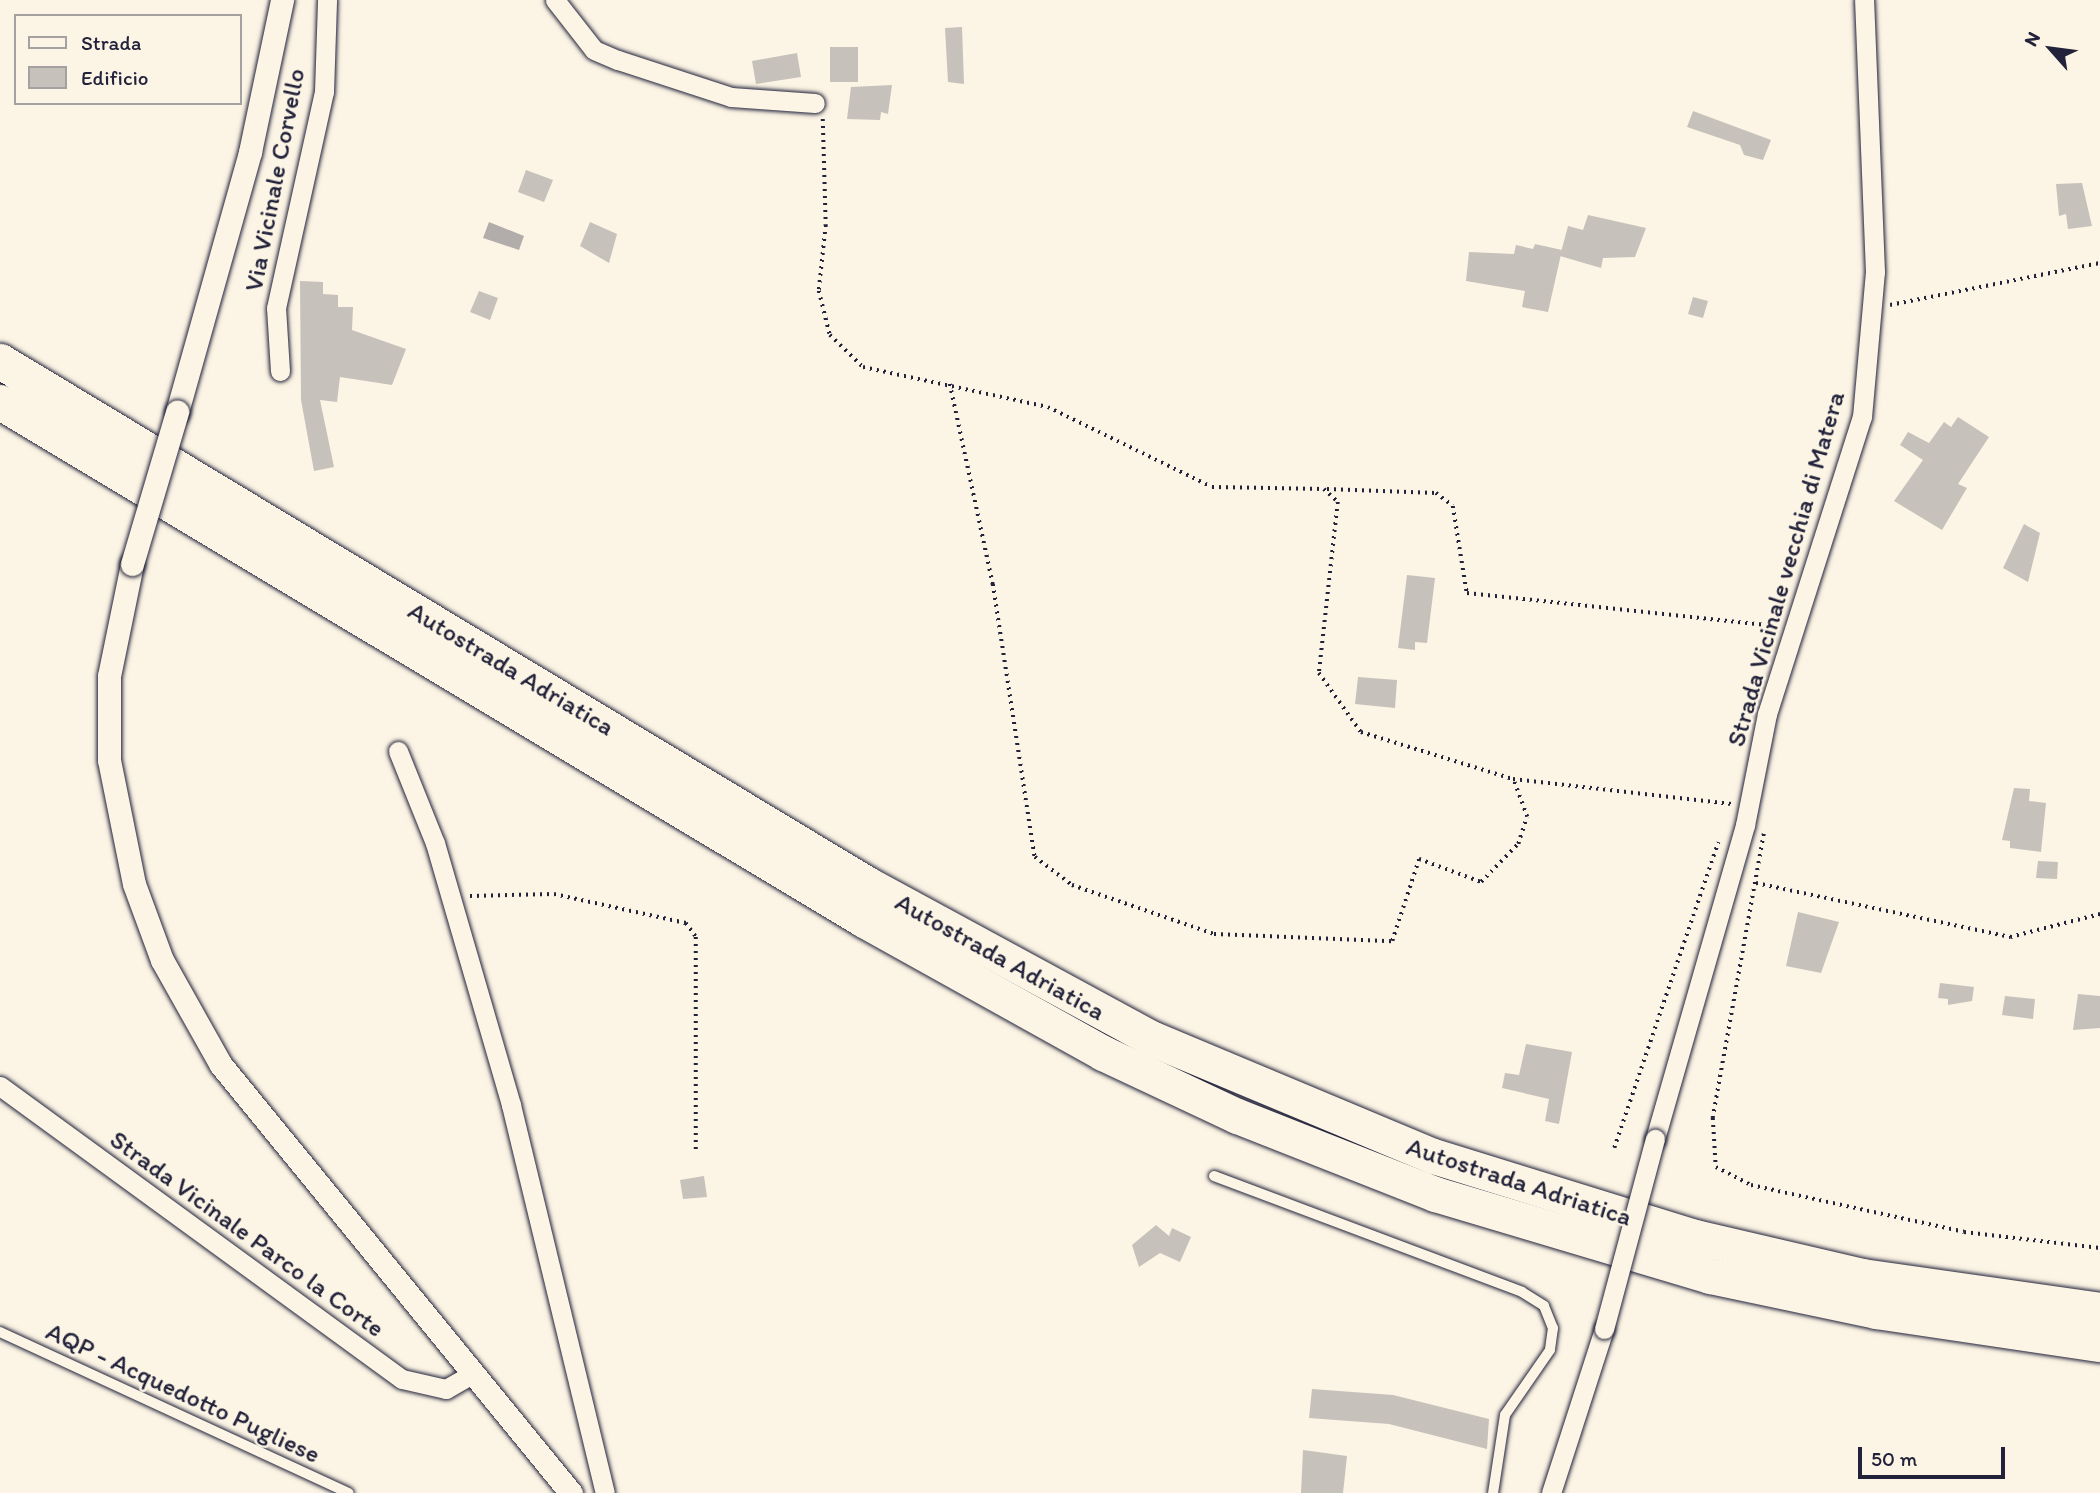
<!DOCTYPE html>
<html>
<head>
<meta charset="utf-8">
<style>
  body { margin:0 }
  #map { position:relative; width:2100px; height:1493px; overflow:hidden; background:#fcf5e5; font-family:Itim,sans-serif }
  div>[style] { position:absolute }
  .water>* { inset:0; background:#b2adab }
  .building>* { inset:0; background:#c6c1bb }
  .path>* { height:3.5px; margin-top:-1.75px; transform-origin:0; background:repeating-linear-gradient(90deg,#22223b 0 2px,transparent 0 7px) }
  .roads { filter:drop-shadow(0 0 2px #22223b) drop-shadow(0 0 2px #22223b) }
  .service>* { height:10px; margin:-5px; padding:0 5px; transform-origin:5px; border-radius:5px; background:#fcf5e5 }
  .minor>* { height:19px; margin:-9.5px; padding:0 9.5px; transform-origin:9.5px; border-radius:9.5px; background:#fcf5e5 }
  .tertiary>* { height:23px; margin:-11.5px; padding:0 11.5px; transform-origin:11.5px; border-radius:11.5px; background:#fcf5e5 }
  .motorway>* { height:35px; margin:-17.5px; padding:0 17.5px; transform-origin:17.5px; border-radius:17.5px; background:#fcf5e5 }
  .bridges { filter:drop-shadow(0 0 2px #22223b) drop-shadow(0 0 2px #22223b) }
  .minor-bridge>* { height:19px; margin:-9.5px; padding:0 9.5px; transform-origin:9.5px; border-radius:9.5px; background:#fcf5e5 }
  .tertiary-bridge>* { height:23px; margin:-11.5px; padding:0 11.5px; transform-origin:11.5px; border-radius:11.5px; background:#fcf5e5 }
  span { translate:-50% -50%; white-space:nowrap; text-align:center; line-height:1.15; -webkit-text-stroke:5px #fcf5e5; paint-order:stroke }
  .street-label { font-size:26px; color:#22223b }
  .legend { position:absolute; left:14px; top:14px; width:228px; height:91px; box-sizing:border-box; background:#fcf5e5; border:2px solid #a5a1a1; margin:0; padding:9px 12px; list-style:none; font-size:21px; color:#22223b }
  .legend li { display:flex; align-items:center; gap:14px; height:35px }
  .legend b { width:35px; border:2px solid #a5a1a1 }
  .north { position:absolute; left:2016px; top:14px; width:70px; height:70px; -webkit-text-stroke:5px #fcf5e5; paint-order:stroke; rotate:298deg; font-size:19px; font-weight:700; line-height:28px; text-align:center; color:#22223b }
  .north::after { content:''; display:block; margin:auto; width:24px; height:32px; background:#22223b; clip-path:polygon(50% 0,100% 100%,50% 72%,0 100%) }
  .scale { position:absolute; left:1858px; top:1447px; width:147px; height:32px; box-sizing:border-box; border:4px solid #22223b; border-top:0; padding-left:9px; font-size:21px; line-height:24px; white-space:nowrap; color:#22223b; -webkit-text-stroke:5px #fcf5e5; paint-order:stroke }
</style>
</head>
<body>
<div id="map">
  <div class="water">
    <i style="clip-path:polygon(489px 222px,524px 236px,519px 250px,483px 238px)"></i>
  </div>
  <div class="building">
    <i style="clip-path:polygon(962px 27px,964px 84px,948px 82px,945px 28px)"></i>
    <i style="clip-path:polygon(830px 47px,858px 47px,858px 82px,830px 82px)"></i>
    <i style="clip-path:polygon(797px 53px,801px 77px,756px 84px,752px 61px)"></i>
    <i style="clip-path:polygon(892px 85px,888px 114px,881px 112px,880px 120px,847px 119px,851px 87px)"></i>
    <i style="clip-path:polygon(1693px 111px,1771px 140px,1763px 160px,1744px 155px,1740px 145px,1687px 127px)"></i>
    <i style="clip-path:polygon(526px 170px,553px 180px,544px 202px,518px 192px)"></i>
    <i style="clip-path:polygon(2082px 183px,2092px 226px,2068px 229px,2066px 214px,2059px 216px,2056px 184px)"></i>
    <i style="clip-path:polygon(1588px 215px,1646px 228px,1635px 257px,1603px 258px,1601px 268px,1560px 256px,1568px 226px,1583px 230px)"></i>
    <i style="clip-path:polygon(590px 222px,617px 234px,609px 263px,580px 246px)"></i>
    <i style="clip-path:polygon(1535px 244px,1562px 250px,1548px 312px,1522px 307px,1525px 291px,1466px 281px,1469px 252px,1514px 254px,1516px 245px,1533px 249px)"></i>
    <i style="clip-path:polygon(300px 281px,323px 282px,323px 294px,338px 295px,338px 307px,353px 307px,352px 330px,406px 349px,392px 385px,340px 377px,337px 402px,320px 400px,334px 467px,314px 471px,301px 400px)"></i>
    <i style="clip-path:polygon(479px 291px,498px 298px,490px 320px,470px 312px)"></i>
    <i style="clip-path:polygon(1693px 297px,1708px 301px,1703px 318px,1688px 314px)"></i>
    <i style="clip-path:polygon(1958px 417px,1989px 437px,1958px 484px,1967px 488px,1942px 530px,1894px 501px,1923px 460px,1900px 445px,1908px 432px,1929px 443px,1944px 422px,1951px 427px)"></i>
    <i style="clip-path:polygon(2024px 524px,2040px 533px,2028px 582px,2003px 568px)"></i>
    <i style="clip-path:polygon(1407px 575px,1435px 578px,1427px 643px,1415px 642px,1415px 650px,1398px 648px)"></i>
    <i style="clip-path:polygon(1358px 677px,1397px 680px,1395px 708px,1355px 704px)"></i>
    <i style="clip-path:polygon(2014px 788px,2030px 789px,2029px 801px,2046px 803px,2041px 852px,2010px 848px,2010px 841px,2002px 840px)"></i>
    <i style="clip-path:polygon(2038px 861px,2058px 862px,2057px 879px,2036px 878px)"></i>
    <i style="clip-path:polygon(1798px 912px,1839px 922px,1821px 973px,1786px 966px)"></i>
    <i style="clip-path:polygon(1940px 983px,1974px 987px,1972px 1001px,1948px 1005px,1948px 999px,1938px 998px)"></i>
    <i style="clip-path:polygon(2078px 994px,2100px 996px,2100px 1028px,2073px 1030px)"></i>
    <i style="clip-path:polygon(2005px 996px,2035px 999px,2033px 1019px,2002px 1015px)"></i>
    <i style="clip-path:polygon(1526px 1044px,1572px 1052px,1559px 1124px,1545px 1121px,1549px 1099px,1502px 1088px,1505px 1073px,1519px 1075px)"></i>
    <i style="clip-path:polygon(704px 1176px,707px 1197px,683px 1199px,680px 1180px)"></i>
    <i style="clip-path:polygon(1156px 1225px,1169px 1236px,1172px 1228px,1191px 1237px,1180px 1262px,1160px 1253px,1139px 1267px,1132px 1245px)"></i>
    <i style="clip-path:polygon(1312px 1389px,1393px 1395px,1489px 1419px,1487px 1449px,1389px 1424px,1309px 1418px)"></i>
    <i style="clip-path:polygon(1303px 1450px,1347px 1456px,1343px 1493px,1301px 1493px)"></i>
  </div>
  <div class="path">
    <i style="left:823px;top:119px;width:106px;rotate:88.4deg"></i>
    <i style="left:826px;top:225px;width:66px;rotate:96.1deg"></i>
    <i style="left:819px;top:291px;width:45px;rotate:76deg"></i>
    <i style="left:830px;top:335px;width:46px;rotate:44.1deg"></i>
    <i style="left:863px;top:367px;width:189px;rotate:12.2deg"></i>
    <i style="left:1048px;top:407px;width:182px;rotate:26deg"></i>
    <i style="left:1212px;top:487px;width:112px;rotate:1deg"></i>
    <i style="left:1324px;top:489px;width:19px;rotate:43deg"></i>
    <i style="left:1338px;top:502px;width:172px;rotate:96.3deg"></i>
    <i style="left:1319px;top:673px;width:72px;rotate:54.6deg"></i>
    <i style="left:1361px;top:732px;width:159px;rotate:17.2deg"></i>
    <i style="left:1513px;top:779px;width:220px;rotate:6.5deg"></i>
    <i style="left:1890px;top:305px;width:214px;rotate:-11.3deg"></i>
    <i style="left:950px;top:384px;width:205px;rotate:77.9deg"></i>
    <i style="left:993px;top:584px;width:276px;rotate:81.3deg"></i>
    <i style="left:1035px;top:857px;width:46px;rotate:37.1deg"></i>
    <i style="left:1072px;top:885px;width:150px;rotate:19deg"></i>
    <i style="left:1214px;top:934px;width:178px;rotate:2.3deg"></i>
    <i style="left:1392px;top:941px;width:86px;rotate:-71.8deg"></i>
    <i style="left:1419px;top:859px;width:66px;rotate:20.4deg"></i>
    <i style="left:1481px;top:882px;width:53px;rotate:-45.8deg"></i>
    <i style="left:1518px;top:844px;width:28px;rotate:-72deg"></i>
    <i style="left:1527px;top:817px;width:40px;rotate:-110.2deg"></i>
    <i style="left:1327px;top:489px;width:109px;rotate:2.1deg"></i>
    <i style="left:1436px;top:493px;width:21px;rotate:37deg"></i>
    <i style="left:1453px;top:506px;width:88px;rotate:80.9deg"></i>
    <i style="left:1467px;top:593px;width:312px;rotate:6.1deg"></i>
    <i style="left:1764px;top:834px;width:289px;rotate:100.2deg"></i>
    <i style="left:1713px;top:1118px;width:49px;rotate:86.5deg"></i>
    <i style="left:1716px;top:1167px;width:39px;rotate:27deg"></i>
    <i style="left:1751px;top:1185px;width:218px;rotate:12.4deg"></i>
    <i style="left:1964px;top:1232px;width:137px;rotate:6.7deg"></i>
    <i style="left:1756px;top:883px;width:260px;rotate:12deg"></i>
    <i style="left:2010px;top:937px;width:93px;rotate:-14.3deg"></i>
    <i style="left:470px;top:896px;width:84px;rotate:-1.4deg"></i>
    <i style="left:554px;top:894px;width:135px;rotate:12.4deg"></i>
    <i style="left:686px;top:923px;width:17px;rotate:54deg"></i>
    <i style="left:696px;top:937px;width:216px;rotate:90deg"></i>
    <i style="left:1614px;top:1148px;width:323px;rotate:-71.2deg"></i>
  </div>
  <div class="roads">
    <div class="service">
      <i style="left:1214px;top:1176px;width:329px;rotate:20.6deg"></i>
      <i style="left:1522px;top:1292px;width:26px;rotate:32deg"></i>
      <i style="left:1544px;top:1306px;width:24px;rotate:68deg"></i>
      <i style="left:1553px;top:1328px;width:22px;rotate:98deg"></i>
      <i style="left:1550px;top:1350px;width:79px;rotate:124.7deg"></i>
      <i style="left:1505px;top:1415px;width:79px;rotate:98.7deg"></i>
      <i style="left:0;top:1332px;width:384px;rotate:24.8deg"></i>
    </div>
    <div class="minor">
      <i style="left:555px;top:0;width:63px;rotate:52deg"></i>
      <i style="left:594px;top:50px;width:26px;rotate:23deg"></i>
      <i style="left:618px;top:60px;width:119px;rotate:18.1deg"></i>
      <i style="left:731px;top:97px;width:84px;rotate:4.1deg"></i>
      <i style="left:280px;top:371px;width:63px;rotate:-93.6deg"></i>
      <i style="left:276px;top:308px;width:221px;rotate:-77.5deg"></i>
      <i style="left:324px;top:92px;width:92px;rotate:-88.1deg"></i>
      <i style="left:398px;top:751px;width:99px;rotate:68.1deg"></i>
      <i style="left:435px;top:843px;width:273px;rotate:73.8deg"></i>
      <i style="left:511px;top:1105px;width:399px;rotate:76.4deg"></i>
      <i style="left:0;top:1086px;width:497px;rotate:36.1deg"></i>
      <i style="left:402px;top:1379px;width:45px;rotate:12.8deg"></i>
      <i style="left:446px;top:1389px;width:30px;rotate:-30deg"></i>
      <i style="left:1655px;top:1139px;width:327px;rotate:-74deg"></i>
      <i style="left:1745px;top:825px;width:113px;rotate:-78.8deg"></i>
      <i style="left:1767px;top:714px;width:312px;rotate:-72.3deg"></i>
      <i style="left:1862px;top:417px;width:146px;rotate:-84.9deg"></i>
      <i style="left:1875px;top:272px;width:272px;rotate:-92.3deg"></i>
      <i style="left:1551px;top:1493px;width:172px;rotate:-72.1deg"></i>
    </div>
    <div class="tertiary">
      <i style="left:177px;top:412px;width:270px;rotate:-74.3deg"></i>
      <i style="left:250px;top:152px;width:155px;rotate:-78.1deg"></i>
      <i style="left:132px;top:564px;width:114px;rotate:101.6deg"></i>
      <i style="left:109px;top:676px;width:84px;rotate:90deg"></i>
      <i style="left:109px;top:760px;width:126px;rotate:78.6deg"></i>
      <i style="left:134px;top:884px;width:81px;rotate:69.8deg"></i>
      <i style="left:162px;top:960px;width:120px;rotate:60.7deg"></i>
      <i style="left:221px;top:1065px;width:553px;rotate:50.73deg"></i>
    </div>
    <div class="motorway">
      <i style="left:0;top:361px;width:1013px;rotate:31.1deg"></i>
      <i style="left:867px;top:884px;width:325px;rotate:28.5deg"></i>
      <i style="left:1153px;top:1039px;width:303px;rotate:22.7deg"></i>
      <i style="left:1433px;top:1156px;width:274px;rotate:17.2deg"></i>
      <i style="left:1695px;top:1237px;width:171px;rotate:13.1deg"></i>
      <i style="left:1862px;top:1276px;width:240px;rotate:8.1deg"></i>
      <i style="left:0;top:402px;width:1007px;rotate:30.94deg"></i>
      <i style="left:864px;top:920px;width:274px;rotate:29.1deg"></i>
      <i style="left:1103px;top:1053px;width:148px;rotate:25.2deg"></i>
      <i style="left:1237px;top:1116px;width:213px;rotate:21.5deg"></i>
      <i style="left:1435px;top:1194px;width:287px;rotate:16.6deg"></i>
      <i style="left:1710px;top:1276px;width:170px;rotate:11.9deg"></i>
      <i style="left:1876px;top:1311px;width:226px;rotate:8.4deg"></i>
    </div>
  </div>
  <div class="bridges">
    <div class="minor-bridge">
      <i style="left:1604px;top:1329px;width:197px;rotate:-75deg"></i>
    </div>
    <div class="tertiary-bridge">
      <i style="left:132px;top:564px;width:159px;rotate:-73.5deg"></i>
    </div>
  </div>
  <div class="street-label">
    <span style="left:275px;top:180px;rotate:-79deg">Via Vicinale Corvello</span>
    <span style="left:1786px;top:569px;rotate:-74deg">Strada Vicinale vecchia di Matera</span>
    <span style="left:511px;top:669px;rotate:31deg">Autostrada Adriatica</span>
    <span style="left:1000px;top:957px;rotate:29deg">Autostrada Adriatica</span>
    <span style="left:1519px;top:1182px;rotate:18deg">Autostrada Adriatica</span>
    <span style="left:247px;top:1234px;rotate:36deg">Strada Vicinale Parco la Corte</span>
    <span style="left:183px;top:1393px;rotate:25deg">AQP - Acquedotto Pugliese</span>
  </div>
  <ul class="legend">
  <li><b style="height:9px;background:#fcf5e5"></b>Strada</li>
  <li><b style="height:19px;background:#c6c1bb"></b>Edificio</li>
  </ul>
  <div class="north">N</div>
  <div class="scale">50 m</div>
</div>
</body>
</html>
